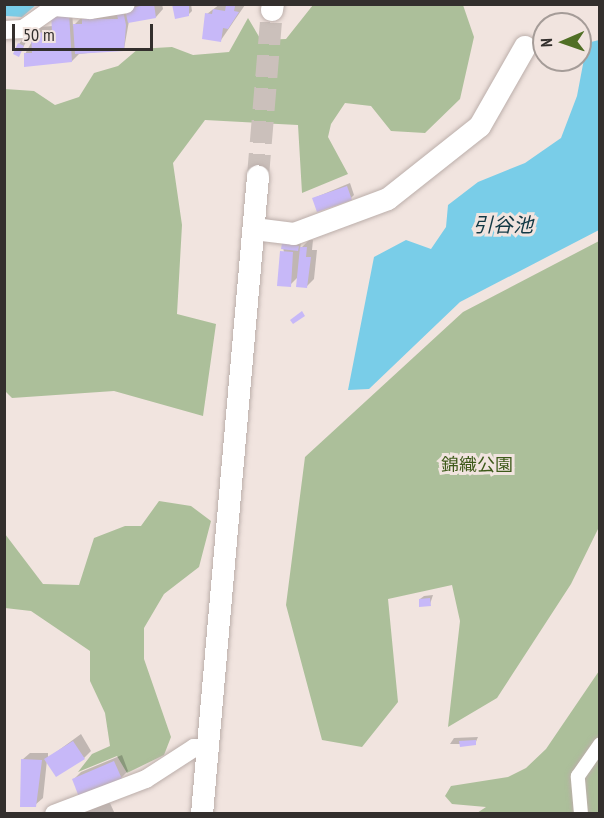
<!DOCTYPE html>
<html>
<head>
<meta charset="utf-8">
<style>
  body { margin:0 }
  #map { position:relative; width:604px; height:818px; overflow:hidden; background:#f1e4df; font-family:"PT Sans Narrow","Noto Sans JP",sans-serif }
  div>[style] { position:absolute }
  .green>* { inset:0; background:#acbf9a }
  .water>* { inset:0; background:#79cde8 }
  .shadow>* { inset:0; background:#0003 }
  .building>* { inset:0; background:#c7b8f8 }
  .tertiary-tunnel>* { height:22px; margin-top:-11px; transform-origin:0; background:repeating-linear-gradient(90deg,#cbc0bb 0 22px,transparent 0 33px) }
  .roads { filter:drop-shadow(0 0 2px #bbaeaa) drop-shadow(0 0 2px #bbaeaa) }
  .pedestrian>* { height:14px; margin:-7px; padding:0 7px; transform-origin:7px; border-radius:7px; background:#fff }
  .minor>* { height:18px; margin:-9px; padding:0 9px; transform-origin:9px; border-radius:9px; background:#fff }
  .tertiary>* { height:22px; margin:-11px; padding:0 11px; transform-origin:11px; border-radius:11px; background:#fff }
  span { translate:-50% -50%; white-space:nowrap; text-align:center; line-height:1.15; -webkit-text-stroke:6px #f1e4df; paint-order:stroke }
  .park-label { font-size:18px; color:#3e5a1a }
  .water-label { font-size:20px; color:#113844; font-style:italic }
  .frame { position:absolute; inset:0; border:6px solid #332f2d; pointer-events:none }
  .north { position:absolute; left:532px; top:12px; width:60px; height:60px; box-sizing:border-box; background:#f1e4df; border:2px solid #a59c98; border-radius:50%; rotate:268deg; font-size:16px; font-weight:700; line-height:24px; text-align:center; color:#332f2d }
  .north::after { content:''; display:block; margin:auto; width:21px; height:27px; background:#506f25; clip-path:polygon(50% 0,100% 100%,50% 72%,0 100%) }
  .scale { position:absolute; left:12px; top:24px; width:141px; height:27px; box-sizing:border-box; border:3px solid #332f2d; border-top:0; padding-left:8px; font-size:18px; line-height:21px; white-space:nowrap; color:#332f2d; -webkit-text-stroke:4px #f1e4df; paint-order:stroke }
</style>
</head>
<body>
<div id="map">
  <div class="green">
    <i style="clip-path:polygon(313px 5px,463px 5px,474px 37px,460px 99px,425px 133px,391px 131px,371px 106px,345px 103px,331px 124px,328px 137px,348px 174px,302px 193px,298px 125px,205px 120px,173px 163px,182px 225px,177px 314px,216px 324px,203px 416px,114px 391px,12px 398px,4px 390px,5px 89px,34px 91px,55px 105px,79px 97px,94px 73px,118px 66px,138px 49px,172px 47px,193px 55px,229px 52px,248px 18px,261px 40px,286px 39px)"></i>
    <i style="clip-path:polygon(599px 241px,599px 527px,571px 584px,497px 698px,448px 727px,460px 621px,452px 585px,388px 599px,398px 702px,362px 747px,322px 740px,286px 605px,305px 457px,463px 312px)"></i>
    <i style="clip-path:polygon(159px 501px,191px 506px,211px 521px,199px 567px,164px 594px,144px 628px,144px 659px,171px 737px,164px 755px,127px 773px,117px 756px,78px 772px,92px 754px,110px 746px,105px 713px,90px 681px,90px 651px,31px 611px,5px 608px,5px 534px,43px 584px,79px 585px,94px 538px,125px 526px,141px 526px)"></i>
    <i style="clip-path:polygon(599px 671px,599px 813px,477px 813px,486px 807px,452px 804px,445px 796px,451px 786px,508px 777px,526px 768px,546px 749px)"></i>
  </div>
  <div class="water">
    <i style="clip-path:polygon(4px 5px,5px 4px,36px 5px,22px 17px,5px 16px)"></i>
    <i style="clip-path:polygon(599px 40px,599px 230px,460px 302px,369px 389px,348px 390px,374px 257px,406px 240px,431px 249px,446px 227px,448px 205px,478px 182px,525px 163px,561px 138px,577px 96px,587px 43px)"></i>
  </div>
  <div class="shadow">
    <i style="clip-path:polygon(132px 4px,162px 4px,163px 9px,156px 17px,129px 21px,124px 49px,79px 54px,72px 61px,25px 54px,40px 27px,53px 26px,72px 10px,73px 26px,82px 17px)"></i>
    <i style="clip-path:polygon(174px 4px,191px 4px,192px 11px,188px 15px)"></i>
    <i style="clip-path:polygon(220px 4px,245px 5px,221px 40px,207px 14px)"></i>
    <i style="clip-path:polygon(22px 40px,26px 42px,19px 55px,19px 44px)"></i>
    <i style="clip-path:polygon(350px 183px,354px 195px,351px 198px,314px 198px)"></i>
    <i style="clip-path:polygon(309px 240px,313px 240px,312px 250px,317px 250px,314px 279px,307px 286px,298px 277px,290px 285px,283px 247px,301px 243px,300px 249px)"></i>
    <i style="clip-path:polygon(433px 595px,430px 604px,420px 599px,424px 596px)"></i>
    <i style="clip-path:polygon(81px 734px,91px 751px,84px 758px,47px 760px,43px 798px,35px 805px,22px 760px,30px 753px,48px 753px,48px 758px)"></i>
    <i style="clip-path:polygon(478px 737px,475px 744px,450px 744px,454px 738px)"></i>
    <i style="clip-path:polygon(122px 755px,128px 771px,121px 778px,74px 779px,81px 772px)"></i>
    <i style="clip-path:polygon(109px 801px,115px 814px,81px 814px)"></i>
  </div>
  <div class="building">
    <i style="clip-path:polygon(151px 4px,154px 4px,156px 18px,128px 23px,125px 9px)"></i>
    <i style="clip-path:polygon(172px 4px,189px 4px,189px 16px,175px 19px)"></i>
    <i style="clip-path:polygon(226px 5px,235px 6px,234px 11px,239px 12px,228px 29px,223px 28px,221px 42px,202px 39px,205px 13px,212px 14px,213px 9px,225px 11px)"></i>
    <i style="clip-path:polygon(122px 6px,126px 25px,124px 51px,75px 54px,73px 24px,82px 24px,82px 19px,118px 19px,115px 8px)"></i>
    <i style="clip-path:polygon(69px 13px,72px 62px,24px 67px,24px 53px,32px 53px,31px 33px,52px 32px,51px 14px)"></i>
    <i style="clip-path:polygon(18px 43px,24px 46px,19px 57px,13px 54px)"></i>
    <i style="clip-path:polygon(347px 186px,352px 200px,317px 212px,312px 198px)"></i>
    <i style="clip-path:polygon(282px 243px,299px 246px,298px 251px,281px 249px)"></i>
    <i style="clip-path:polygon(300px 247px,307px 247px,306px 257px,311px 257px,307px 288px,296px 287px)"></i>
    <i style="clip-path:polygon(280px 251px,293px 252px,291px 287px,277px 286px)"></i>
    <i style="clip-path:polygon(302px 311px,305px 316px,293px 324px,290px 320px)"></i>
    <i style="clip-path:polygon(430px 598px,431px 606px,419px 607px,419px 599px)"></i>
    <i style="clip-path:polygon(476px 740px,476px 745px,460px 747px,459px 741px)"></i>
    <i style="clip-path:polygon(73px 741px,85px 759px,56px 777px,44px 759px)"></i>
    <i style="clip-path:polygon(21px 759px,42px 760px,36px 807px,20px 807px)"></i>
    <i style="clip-path:polygon(114px 761px,122px 779px,79px 797px,72px 779px)"></i>
  </div>
  <div class="tertiary-tunnel">
    <i style="left:258px;top:176px;width:167px;rotate:-85.2deg"></i>
  </div>
  <div class="roads">
    <div class="pedestrian">
      <i style="left:581px;top:814px;width:38px;rotate:-95deg"></i>
      <i style="left:578px;top:776px;width:39px;rotate:-55deg"></i>
    </div>
    <div class="minor">
      <i style="left:4px;top:30px;width:19px;rotate:-3deg"></i>
      <i style="left:23px;top:29px;width:38px;rotate:-35deg"></i>
      <i style="left:54px;top:7px;width:36px;rotate:5deg"></i>
      <i style="left:90px;top:10px;width:36px;rotate:-9deg"></i>
      <i style="left:54px;top:814px;width:98px;rotate:-20.8deg"></i>
      <i style="left:146px;top:779px;width:57px;rotate:-32.9deg"></i>
      <i style="left:194px;top:748px;width:14px;rotate:4deg"></i>
    </div>
    <div class="tertiary">
      <i style="left:272px;top:10px;width:6px;rotate:-81deg"></i>
      <i style="left:254px;top:229px;width:40px;rotate:7.1deg"></i>
      <i style="left:294px;top:234px;width:100px;rotate:-20.4deg"></i>
      <i style="left:388px;top:199px;width:117px;rotate:-38.4deg"></i>
      <i style="left:480px;top:126px;width:91px;rotate:-60.3deg"></i>
      <i style="left:202px;top:814px;width:640px;rotate:-84.98deg"></i>
    </div>
  </div>
  <div class="park-label">
    <span style="left:477px;top:465px">錦織公園</span>
  </div>
  <div class="water-label">
    <span style="left:503px;top:225px">引谷池</span>
  </div>
  <div class="frame"></div>
  <div class="north">N</div>
  <div class="scale">50 m</div>
</div>
</body>
</html>
